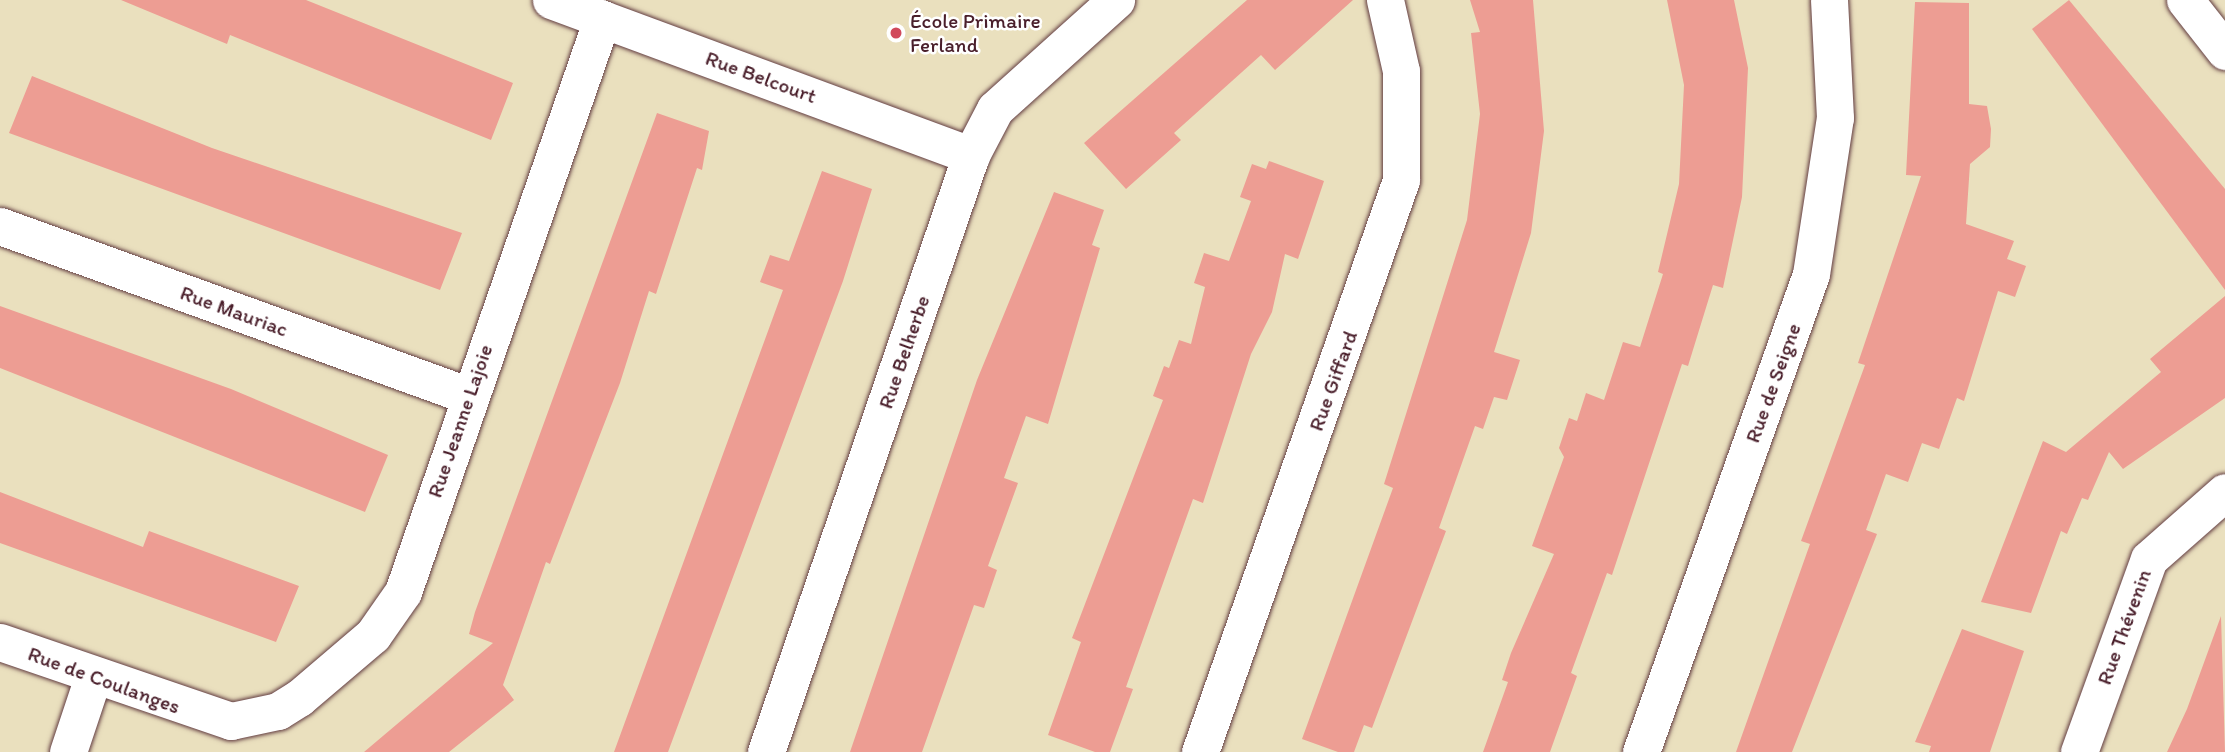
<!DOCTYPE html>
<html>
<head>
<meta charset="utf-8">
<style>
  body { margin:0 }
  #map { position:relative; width:2225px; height:752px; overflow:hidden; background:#eae0be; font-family:Itim,sans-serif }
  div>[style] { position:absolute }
  .building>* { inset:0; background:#ed9d93 }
  .roads { filter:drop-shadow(0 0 2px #623c41) drop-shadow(0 0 2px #623c41) }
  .minor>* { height:37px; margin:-18.5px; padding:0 18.5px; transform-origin:18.5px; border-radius:18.5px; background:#fff }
  .dots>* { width:19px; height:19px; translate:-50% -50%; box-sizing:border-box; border:4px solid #fff; border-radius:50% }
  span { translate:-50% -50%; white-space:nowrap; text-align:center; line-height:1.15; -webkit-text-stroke:5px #fff; paint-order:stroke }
  .poi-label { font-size:21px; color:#4a1f2b }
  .left { translate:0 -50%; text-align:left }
  .street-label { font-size:21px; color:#4a1f2b }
</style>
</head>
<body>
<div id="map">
  <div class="building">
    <i style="clip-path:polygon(121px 0,306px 0,513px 83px,491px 140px,230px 35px,227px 44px)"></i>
    <i style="clip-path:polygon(1247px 0,1353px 0,1275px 70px,1261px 55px,1174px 133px,1181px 140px,1126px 189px,1084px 143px)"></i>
    <i style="clip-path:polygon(1470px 0,1533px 0,1544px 131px,1531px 233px,1494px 352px,1520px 360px,1507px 400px,1494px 397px,1483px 429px,1475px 426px,1439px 528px,1446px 531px,1372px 728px,1364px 725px,1354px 752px,1338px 752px,1302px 739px,1393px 488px,1384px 484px,1467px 220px,1480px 114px,1471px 33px,1480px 32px)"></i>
    <i style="clip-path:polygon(1667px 0,1734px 0,1748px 68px,1742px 197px,1723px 288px,1713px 285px,1688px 366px,1682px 364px,1612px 575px,1607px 573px,1571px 673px,1577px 676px,1550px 752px,1483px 752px,1508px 682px,1502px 680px,1511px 653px,1554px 554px,1532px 546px,1564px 457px,1559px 448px,1569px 418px,1577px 421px,1586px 393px,1604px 400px,1623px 342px,1640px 347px,1663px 274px,1658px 272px,1679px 184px,1684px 85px)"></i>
    <i style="clip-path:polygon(2069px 0,2225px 189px,2225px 290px,2032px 29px)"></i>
    <i style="clip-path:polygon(1915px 2px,1969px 3px,1969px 104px,1987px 106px,1991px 129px,1990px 147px,1970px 164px,1966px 224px,2014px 241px,2007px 259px,2026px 266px,2015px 297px,1998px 291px,1964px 401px,1957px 398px,1939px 449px,1922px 443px,1908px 482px,1886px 474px,1866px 530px,1877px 534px,1792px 752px,1736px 752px,1810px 544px,1801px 541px,1865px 365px,1858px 363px,1921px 176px,1906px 175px)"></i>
    <i style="clip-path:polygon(32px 76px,212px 148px,462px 233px,440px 290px,9px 133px)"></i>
    <i style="clip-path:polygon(657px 113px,709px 131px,702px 170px,697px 168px,656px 294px,649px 291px,620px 383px,550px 564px,546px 562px,503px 685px,514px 700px,449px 752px,364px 752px,493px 643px,469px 634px,475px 612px)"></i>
    <i style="clip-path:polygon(1269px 161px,1324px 181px,1298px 259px,1285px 254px,1272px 312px,1251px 354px,1203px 503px,1193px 499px,1126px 687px,1133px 689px,1110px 752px,1095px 752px,1048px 735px,1081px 642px,1072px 638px,1163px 400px,1153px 396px,1164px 366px,1169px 368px,1179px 340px,1191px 344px,1205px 287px,1194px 283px,1204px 253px,1229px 261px,1251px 201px,1240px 197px,1252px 164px,1266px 169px)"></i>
    <i style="clip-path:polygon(822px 171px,872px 189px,843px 281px,668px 752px,614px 752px,783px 290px,760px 282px,770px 255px,789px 261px)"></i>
    <i style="clip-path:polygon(1054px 192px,1104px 210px,1092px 245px,1100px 248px,1048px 424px,1026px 416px,1004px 478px,1018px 483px,988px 566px,997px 570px,984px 608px,974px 605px,922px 752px,850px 752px,977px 380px)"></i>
    <i style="clip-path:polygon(2225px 296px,2225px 398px,2123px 469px,2109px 452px,2088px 500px,2082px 498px,2067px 534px,2061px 531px,2031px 613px,1981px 602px,2043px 441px,2066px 452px,2161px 372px,2150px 359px)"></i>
    <i style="clip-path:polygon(0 306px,231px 389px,388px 455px,365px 512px,0 368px)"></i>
    <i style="clip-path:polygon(0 492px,143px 547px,149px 531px,299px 586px,276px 642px,0 543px)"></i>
    <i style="clip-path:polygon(2221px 616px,2225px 752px,2167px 752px,2187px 709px)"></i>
    <i style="clip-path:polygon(1962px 629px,2024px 651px,1990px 752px,1929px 752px,1931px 746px,1915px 742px)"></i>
  </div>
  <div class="roads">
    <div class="minor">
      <i style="left:551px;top:0;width:448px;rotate:20.3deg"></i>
      <i style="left:2185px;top:0;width:65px;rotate:51.9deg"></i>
      <i style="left:0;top:226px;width:498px;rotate:19.9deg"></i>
      <i style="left:0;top:642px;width:244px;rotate:18.9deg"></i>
      <i style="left:231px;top:721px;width:48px;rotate:-12deg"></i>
      <i style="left:278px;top:711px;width:25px;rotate:-32deg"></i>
      <i style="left:299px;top:698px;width:97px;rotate:-40.4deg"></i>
      <i style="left:373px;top:635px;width:52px;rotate:-55.1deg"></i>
      <i style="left:403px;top:592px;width:607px;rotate:-70.85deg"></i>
      <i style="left:68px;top:752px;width:79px;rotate:-71.6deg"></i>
      <i style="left:766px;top:752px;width:631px;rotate:-71.05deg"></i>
      <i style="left:971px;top:155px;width:52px;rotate:-62.4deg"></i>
      <i style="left:995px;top:109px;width:163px;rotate:-42deg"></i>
      <i style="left:1200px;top:752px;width:606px;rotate:-70.64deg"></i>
      <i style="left:1401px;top:180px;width:109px;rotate:-90deg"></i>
      <i style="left:1401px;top:71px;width:73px;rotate:-102.7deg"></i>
      <i style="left:1641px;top:752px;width:507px;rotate:-70.42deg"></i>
      <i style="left:1811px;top:274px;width:158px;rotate:-81.3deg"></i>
      <i style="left:1835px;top:118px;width:118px;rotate:-92.9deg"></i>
      <i style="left:2079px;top:752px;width:205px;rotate:-70.1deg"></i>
      <i style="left:2149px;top:559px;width:101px;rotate:-41.4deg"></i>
    </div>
  </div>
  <div class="dots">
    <i style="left:896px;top:33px;background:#d1495b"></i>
  </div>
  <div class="poi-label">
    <span class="left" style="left:910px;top:33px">École Primaire<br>Ferland</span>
  </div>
  <div class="street-label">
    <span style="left:761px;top:77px;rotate:20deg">Rue Belcourt</span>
    <span style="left:234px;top:311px;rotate:20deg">Rue Mauriac</span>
    <span style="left:904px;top:352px;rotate:-71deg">Rue Belherbe</span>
    <span style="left:1333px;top:381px;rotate:-70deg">Rue Giffard</span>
    <span style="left:1773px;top:383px;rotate:-70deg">Rue de Seigne</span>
    <span style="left:460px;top:421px;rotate:-71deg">Rue Jeanne Lajoie</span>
    <span style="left:2124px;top:627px;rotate:-70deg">Rue Thévenin</span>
    <span style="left:104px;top:680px;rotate:20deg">Rue de Coulanges</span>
  </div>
</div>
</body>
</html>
